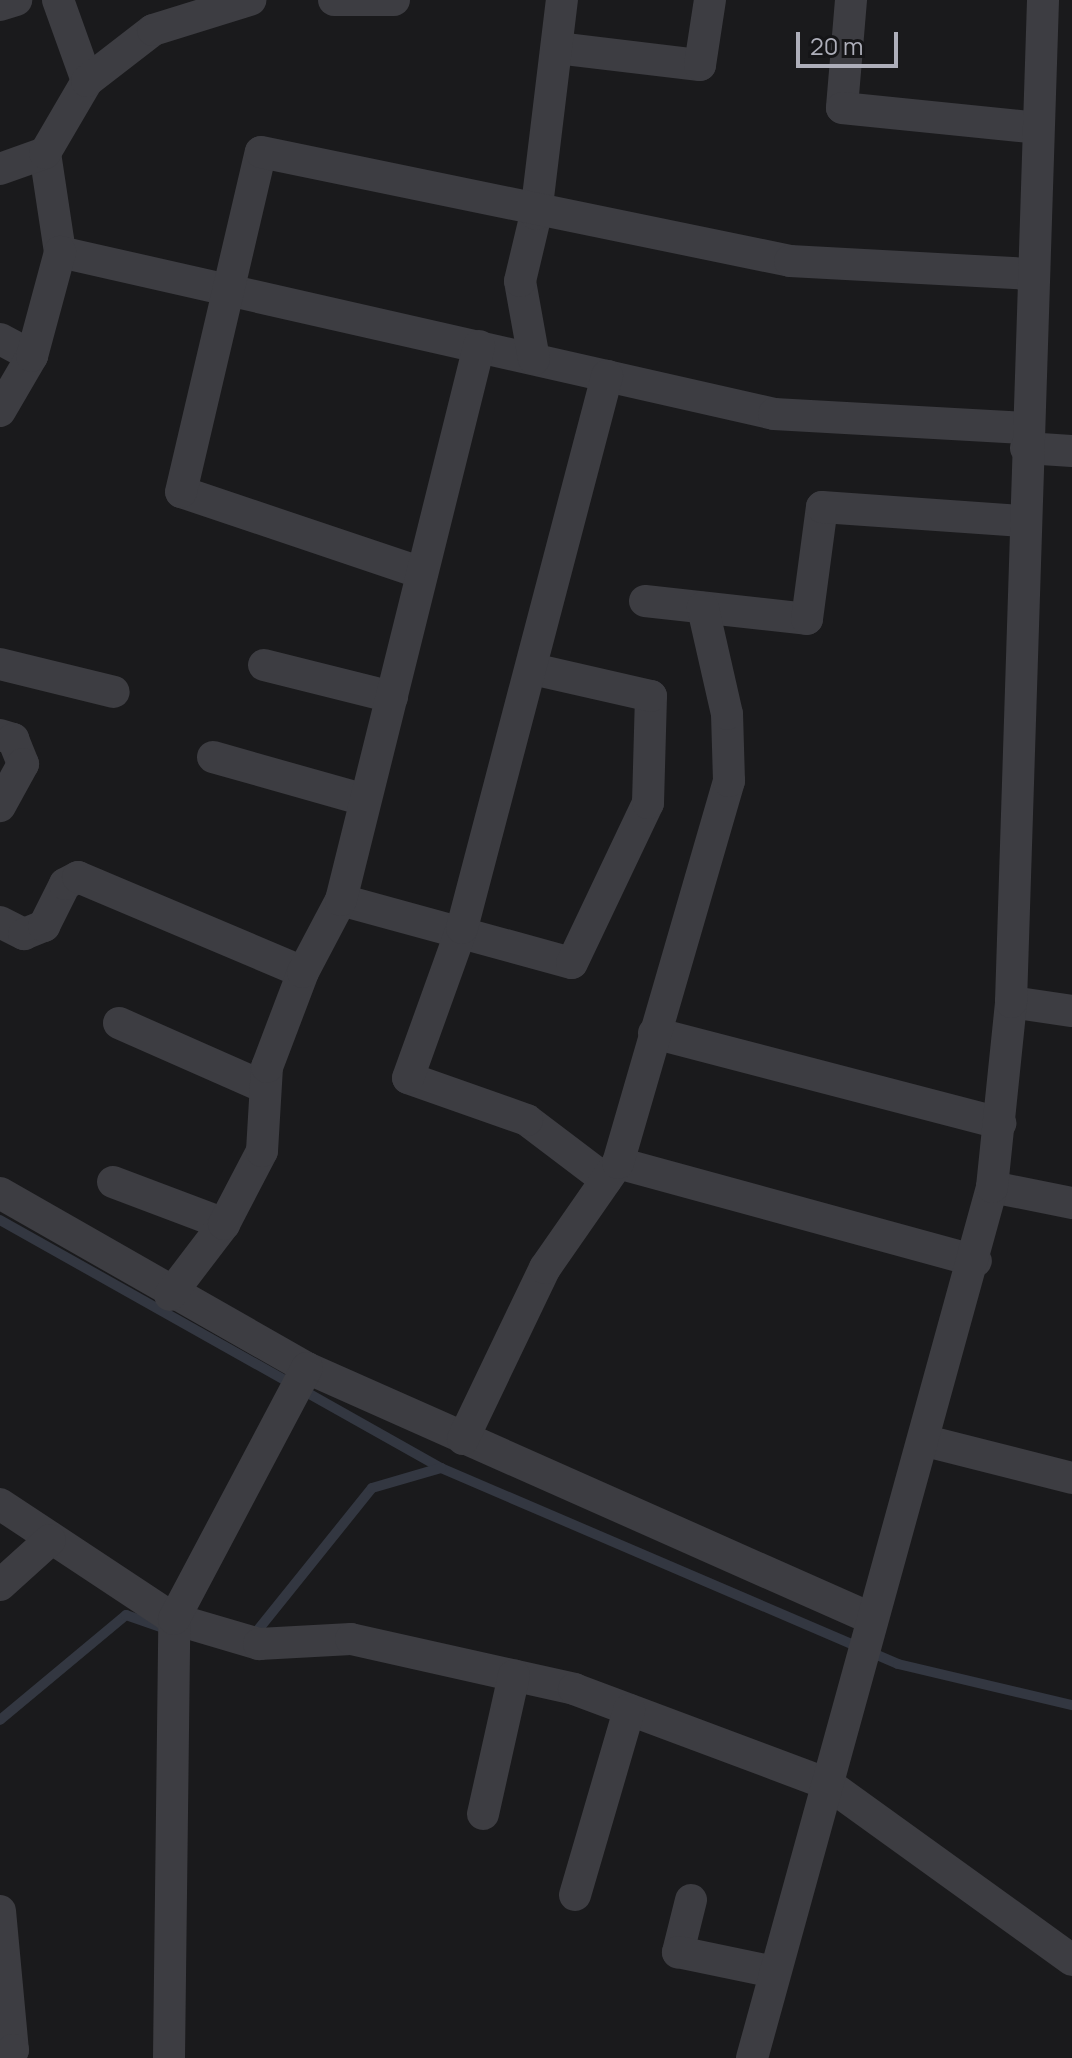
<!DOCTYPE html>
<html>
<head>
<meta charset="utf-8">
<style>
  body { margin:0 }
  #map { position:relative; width:1072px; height:2058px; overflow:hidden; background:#1a1a1c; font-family:Manrope,sans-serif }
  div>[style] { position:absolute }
  .stream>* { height:10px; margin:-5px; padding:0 5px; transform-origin:5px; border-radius:5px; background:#333741 }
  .street>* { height:32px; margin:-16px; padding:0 16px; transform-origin:16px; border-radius:16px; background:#3d3d42 }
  span { translate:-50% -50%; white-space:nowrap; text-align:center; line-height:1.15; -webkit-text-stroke:7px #151517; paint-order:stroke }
  .scale { position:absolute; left:796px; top:32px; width:102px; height:36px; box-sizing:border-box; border:4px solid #aeafba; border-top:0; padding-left:10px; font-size:24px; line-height:28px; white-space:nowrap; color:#aeafba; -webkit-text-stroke:6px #151517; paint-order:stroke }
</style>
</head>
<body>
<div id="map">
  <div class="stream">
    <i style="left:0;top:1220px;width:506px;rotate:29.35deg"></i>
    <i style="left:441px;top:1468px;width:497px;rotate:23.2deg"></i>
    <i style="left:898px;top:1664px;width:179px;rotate:13.3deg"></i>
    <i style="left:253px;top:1636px;width:190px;rotate:-51.2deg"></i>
    <i style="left:372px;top:1488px;width:72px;rotate:-16.2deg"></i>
    <i style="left:0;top:1720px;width:164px;rotate:-39.8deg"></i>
    <i style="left:126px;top:1615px;width:42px;rotate:19.3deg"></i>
  </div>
  <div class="street">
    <i style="left:58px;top:0;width:86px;rotate:70.3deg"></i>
    <i style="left:334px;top:0;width:60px"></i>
    <i style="left:851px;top:0;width:108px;rotate:94.8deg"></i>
    <i style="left:842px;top:108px;width:197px;rotate:5.8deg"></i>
    <i style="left:0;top:5px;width:17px;rotate:-17deg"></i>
    <i style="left:557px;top:48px;width:144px;rotate:6.8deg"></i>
    <i style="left:700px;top:65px;width:66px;rotate:-81.3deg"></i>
    <i style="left:45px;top:153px;width:100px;rotate:81.4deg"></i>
    <i style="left:60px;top:252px;width:732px;rotate:12.78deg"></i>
    <i style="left:774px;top:414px;width:253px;rotate:3.2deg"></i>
    <i style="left:0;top:169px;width:48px;rotate:-19.6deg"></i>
    <i style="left:45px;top:153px;width:83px;rotate:-59.7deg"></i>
    <i style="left:87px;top:81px;width:83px;rotate:-37.7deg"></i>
    <i style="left:153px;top:30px;width:102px;rotate:-17.2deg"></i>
    <i style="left:0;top:339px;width:36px;rotate:28deg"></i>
    <i style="left:534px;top:359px;width:79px;rotate:-100.2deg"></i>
    <i style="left:520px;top:281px;width:69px;rotate:-76.6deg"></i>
    <i style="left:536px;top:214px;width:216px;rotate:-83.1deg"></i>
    <i style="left:0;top:411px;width:64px;rotate:-59.8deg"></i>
    <i style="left:32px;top:356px;width:108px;rotate:-74.9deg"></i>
    <i style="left:1026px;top:448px;width:46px;rotate:3.7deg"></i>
    <i style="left:422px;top:573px;width:254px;rotate:-161.4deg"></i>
    <i style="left:181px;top:492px;width:349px;rotate:-76.8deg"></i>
    <i style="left:261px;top:152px;width:540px;rotate:11.64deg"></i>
    <i style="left:790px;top:261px;width:241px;rotate:3.1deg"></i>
    <i style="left:645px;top:601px;width:163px;rotate:6.3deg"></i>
    <i style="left:807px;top:619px;width:113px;rotate:-82.4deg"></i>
    <i style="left:822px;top:507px;width:202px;rotate:4deg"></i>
    <i style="left:0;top:664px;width:117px;rotate:13.8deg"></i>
    <i style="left:264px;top:665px;width:132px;rotate:14deg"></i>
    <i style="left:0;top:735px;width:14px;rotate:17deg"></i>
    <i style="left:13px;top:739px;width:27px;rotate:68deg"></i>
    <i style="left:23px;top:764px;width:48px;rotate:118.7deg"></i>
    <i style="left:213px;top:757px;width:158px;rotate:15.8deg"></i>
    <i style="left:341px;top:900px;width:239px;rotate:15.3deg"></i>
    <i style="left:572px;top:963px;width:177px;rotate:-64.6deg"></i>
    <i style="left:648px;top:803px;width:107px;rotate:-88.4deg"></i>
    <i style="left:651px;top:696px;width:122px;rotate:-167.2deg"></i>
    <i style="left:0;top:922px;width:27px;rotate:27deg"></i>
    <i style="left:24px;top:934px;width:22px;rotate:-22deg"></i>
    <i style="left:44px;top:926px;width:47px;rotate:-63.4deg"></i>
    <i style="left:65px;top:884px;width:15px;rotate:-28deg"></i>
    <i style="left:78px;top:877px;width:244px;rotate:22.9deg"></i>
    <i style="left:1011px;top:1002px;width:62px;rotate:8.4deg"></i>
    <i style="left:119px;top:1023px;width:158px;rotate:23.8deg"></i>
    <i style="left:654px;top:1033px;width:358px;rotate:14.6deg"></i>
    <i style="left:618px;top:1163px;width:371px;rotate:15.3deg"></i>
    <i style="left:606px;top:1180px;width:99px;rotate:-142.8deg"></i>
    <i style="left:527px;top:1120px;width:126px;rotate:-160.6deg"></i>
    <i style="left:408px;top:1078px;width:159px;rotate:-70.2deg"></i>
    <i style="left:462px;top:928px;width:571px;rotate:-75.28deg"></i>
    <i style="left:113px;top:1182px;width:119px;rotate:20.7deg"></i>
    <i style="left:992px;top:1187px;width:82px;rotate:11.3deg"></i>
    <i style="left:0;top:1193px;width:353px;rotate:29.7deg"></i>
    <i style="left:307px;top:1368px;width:616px;rotate:23.94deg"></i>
    <i style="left:170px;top:1295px;width:89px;rotate:-52.7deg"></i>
    <i style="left:224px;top:1224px;width:82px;rotate:-62.5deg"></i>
    <i style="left:262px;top:1151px;width:84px;rotate:-86.6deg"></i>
    <i style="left:267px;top:1067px;width:102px;rotate:-69.2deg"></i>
    <i style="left:303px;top:972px;width:81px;rotate:-62.2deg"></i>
    <i style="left:341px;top:900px;width:571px;rotate:-76.01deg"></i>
    <i style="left:463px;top:1439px;width:190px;rotate:-64.4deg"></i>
    <i style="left:545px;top:1268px;width:128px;rotate:-55.2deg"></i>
    <i style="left:618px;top:1163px;width:398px;rotate:-73.8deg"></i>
    <i style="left:729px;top:781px;width:67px;rotate:-91.7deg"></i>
    <i style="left:727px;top:714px;width:109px;rotate:-102.8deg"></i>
    <i style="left:926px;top:1441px;width:151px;rotate:14.2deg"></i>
    <i style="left:0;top:1504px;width:209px;rotate:33.5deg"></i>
    <i style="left:174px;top:1619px;width:89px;rotate:16.4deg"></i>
    <i style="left:259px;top:1644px;width:92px;rotate:-3.1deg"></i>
    <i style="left:351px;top:1639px;width:229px;rotate:12.6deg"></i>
    <i style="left:574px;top:1689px;width:271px;rotate:20.5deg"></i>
    <i style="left:828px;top:1784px;width:301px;rotate:35.8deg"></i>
    <i style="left:0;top:1585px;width:67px;rotate:-42deg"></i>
    <i style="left:483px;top:1814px;width:142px;rotate:-77.4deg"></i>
    <i style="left:575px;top:1895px;width:193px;rotate:-73.7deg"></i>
    <i style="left:691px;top:1900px;width:54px;rotate:104deg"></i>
    <i style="left:678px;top:1952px;width:99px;rotate:11.7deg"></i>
    <i style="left:0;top:1911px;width:140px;rotate:84.7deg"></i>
    <i style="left:13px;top:2050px;width:11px;rotate:131deg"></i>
    <i style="left:169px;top:2058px;width:439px;rotate:-89.3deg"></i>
    <i style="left:174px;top:1619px;width:284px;rotate:-62.1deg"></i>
    <i style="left:752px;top:2058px;width:903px;rotate:-74.59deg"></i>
    <i style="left:992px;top:1187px;width:186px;rotate:-84.1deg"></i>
    <i style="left:1011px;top:1002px;width:1003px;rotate:-88.17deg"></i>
  </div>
  <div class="scale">20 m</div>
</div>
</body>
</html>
